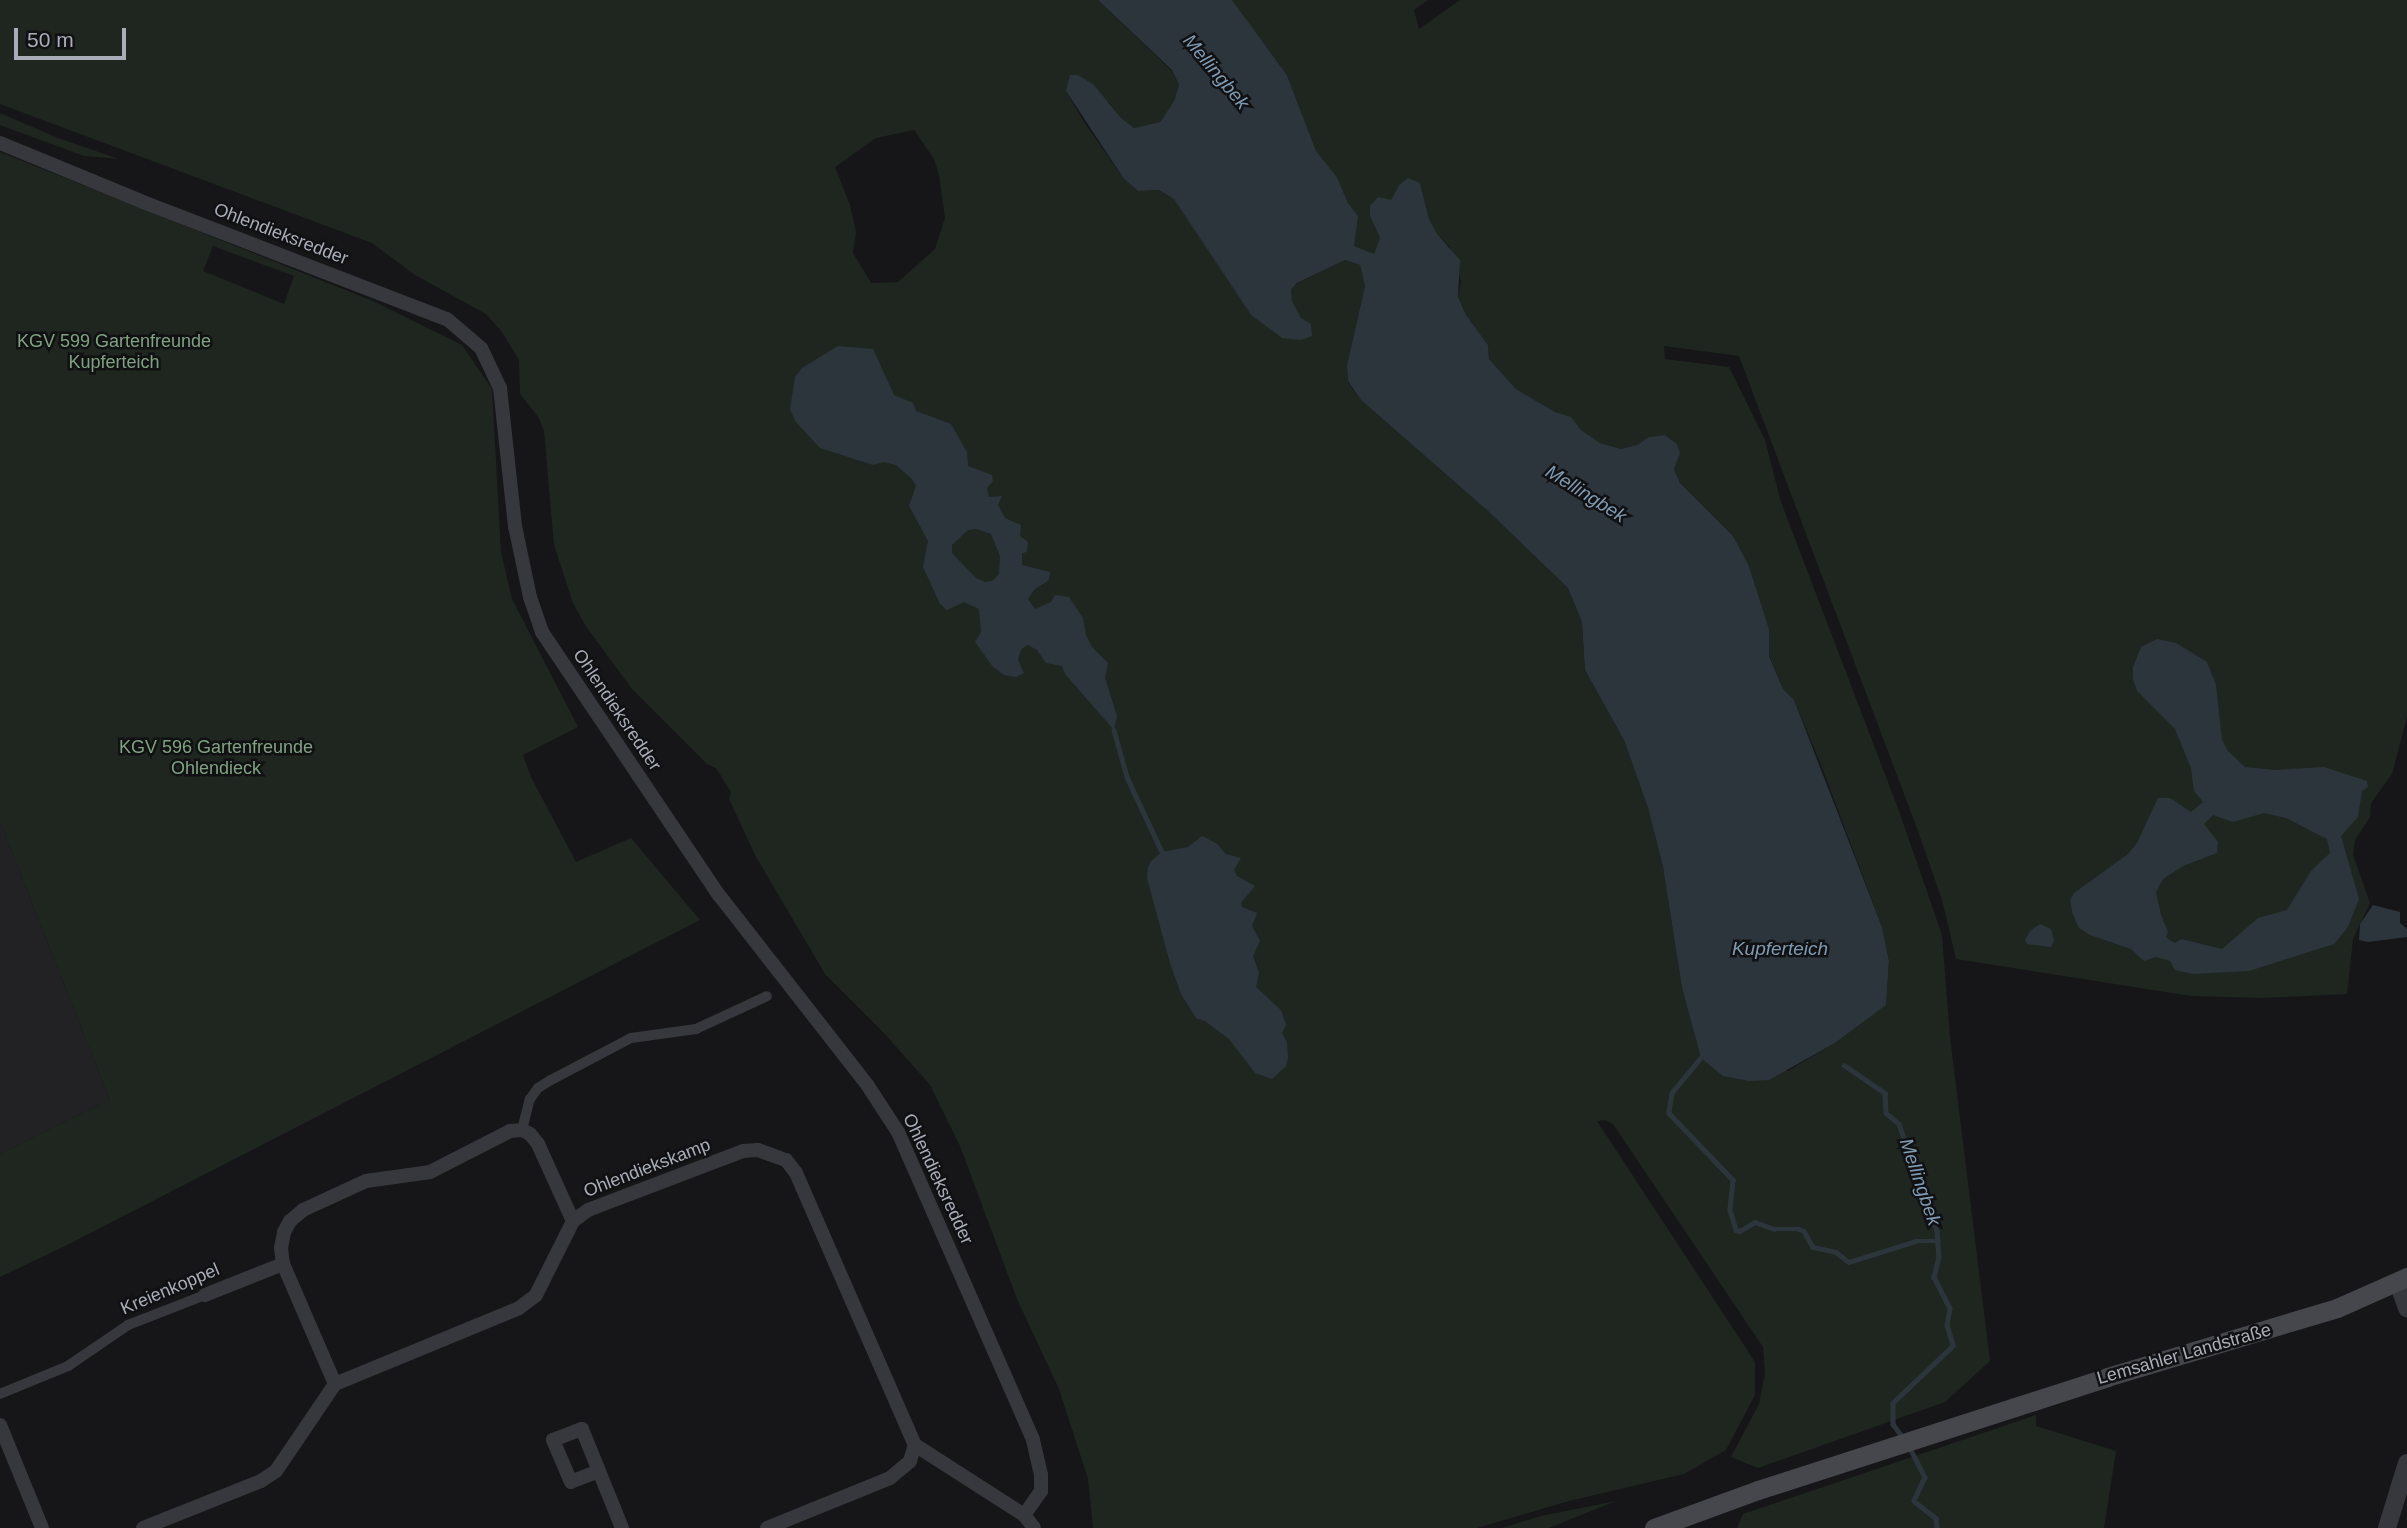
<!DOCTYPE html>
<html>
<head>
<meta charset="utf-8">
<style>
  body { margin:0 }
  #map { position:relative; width:2407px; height:1528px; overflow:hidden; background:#161618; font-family:Arial,sans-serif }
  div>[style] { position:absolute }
  .built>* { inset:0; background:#222225 }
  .green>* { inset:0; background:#1e261f }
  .water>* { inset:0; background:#2c353c }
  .stream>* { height:4.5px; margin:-2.25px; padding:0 2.25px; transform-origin:2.25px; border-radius:2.25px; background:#2c353c }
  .pedestrian>* { height:10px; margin:-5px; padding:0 5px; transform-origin:5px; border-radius:5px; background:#37383d }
  .minor>* { height:14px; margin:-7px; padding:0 7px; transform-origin:7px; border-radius:7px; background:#37383d }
  .tertiary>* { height:18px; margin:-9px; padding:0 9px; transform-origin:9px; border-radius:9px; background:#37383d }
  .secondary>* { height:19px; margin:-9.5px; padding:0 9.5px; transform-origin:9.5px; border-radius:9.5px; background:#45474d }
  span { translate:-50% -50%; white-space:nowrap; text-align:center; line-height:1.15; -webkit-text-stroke:5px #111113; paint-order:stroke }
  .street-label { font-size:18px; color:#a8adb8 }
  .park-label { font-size:18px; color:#7fa381 }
  .water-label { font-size:19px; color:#7f9bb3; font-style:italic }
  .scale { position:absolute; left:14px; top:28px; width:112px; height:32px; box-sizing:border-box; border:4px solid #a8adb8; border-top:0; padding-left:9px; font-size:21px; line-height:24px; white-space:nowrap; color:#a8adb8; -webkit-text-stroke:5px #111113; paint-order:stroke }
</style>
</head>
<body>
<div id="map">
  <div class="built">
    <i style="clip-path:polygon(0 822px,110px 1100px,0 1154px)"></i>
  </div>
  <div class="green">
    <i style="clip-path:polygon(evenodd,0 0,1098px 0,1172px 71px,1179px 85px,1174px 101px,1160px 122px,1134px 128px,1121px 119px,1109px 102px,1066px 91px,1084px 122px,1124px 179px,1138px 191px,1159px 190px,1174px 198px,1251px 315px,1301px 319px,1292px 301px,1291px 290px,1298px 283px,1345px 260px,1360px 265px,1365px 286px,1347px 365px,1348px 382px,1361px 400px,1488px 511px,1568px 588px,1582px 622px,1585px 670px,1624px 740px,1648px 808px,1663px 867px,1682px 988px,1701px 1058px,1788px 1071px,1835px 1043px,1886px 1005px,1889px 961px,1882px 927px,1821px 765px,1794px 700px,1783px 689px,1769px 655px,1769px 629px,1733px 536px,1680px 483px,1674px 469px,1679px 453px,1677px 444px,1665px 435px,1650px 437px,1637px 445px,1621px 449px,1600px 443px,1580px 430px,1571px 418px,1555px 412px,1516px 389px,1489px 359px,1488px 345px,1466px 315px,1458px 297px,1461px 281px,1450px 247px,1438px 235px,1429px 219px,1420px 183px,1399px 185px,1391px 201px,1370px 216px,1380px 238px,1374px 255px,1353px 246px,1357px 216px,1348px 203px,1337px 177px,1316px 151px,1287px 75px,1232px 0,1428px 0,1414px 10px,1419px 29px,1460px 0,2407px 0,2407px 717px,2392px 774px,2371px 803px,2370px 817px,2355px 840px,2353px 855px,2370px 903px,2353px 939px,2347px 994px,2263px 998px,2191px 996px,1956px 959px,1942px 900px,1918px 831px,1739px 356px,1664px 346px,1665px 359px,1729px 367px,1765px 440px,1781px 502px,1899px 811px,1942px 935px,1950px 1037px,1990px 1361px,1945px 1402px,1758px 1468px,1731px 1457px,1759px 1404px,1765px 1374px,1763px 1347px,1613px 1124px,1605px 1120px,1597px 1121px,1755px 1362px,1755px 1395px,1726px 1450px,1684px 1474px,1569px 1501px,1477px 1528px,1093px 1528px,1088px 1479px,1059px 1389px,1017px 1299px,960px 1146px,930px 1085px,884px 1033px,825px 974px,755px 855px,729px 799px,731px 792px,716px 768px,707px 764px,632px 689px,585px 625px,573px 603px,554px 545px,544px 431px,539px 418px,520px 394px,519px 360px,502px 332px,486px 314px,415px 275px,372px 243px,0 104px,0 0,914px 130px,934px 159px,939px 175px,945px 218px,935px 249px,898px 282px,871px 283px,853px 253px,856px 232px,850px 205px,835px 167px,876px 138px,914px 130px)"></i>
    <i style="clip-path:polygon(0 113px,58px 138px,119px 159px,84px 156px,0 125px)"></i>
    <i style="clip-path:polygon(evenodd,0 152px,373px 301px,462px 345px,492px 389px,501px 552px,512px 599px,578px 727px,523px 755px,531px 777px,576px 862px,631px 838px,700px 920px,67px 1245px,0 1277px,0 1154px,110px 1100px,0 822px,0 152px,213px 246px,294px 276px,284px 304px,203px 271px,213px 246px)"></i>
    <i style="clip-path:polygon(2036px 1415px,2036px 1426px,2116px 1451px,2104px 1528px,1737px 1528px,1743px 1514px)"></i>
    <i style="clip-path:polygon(1616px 1501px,1549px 1528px,1502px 1528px,1541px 1516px)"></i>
  </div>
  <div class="water">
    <i style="clip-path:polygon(1098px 0,1232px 0,1287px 75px,1316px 151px,1337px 177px,1348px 203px,1358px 216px,1354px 246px,1374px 254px,1380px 238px,1370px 216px,1370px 206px,1378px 197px,1391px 200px,1399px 185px,1408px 178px,1420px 183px,1429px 219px,1438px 235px,1460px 260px,1458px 297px,1466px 315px,1488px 345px,1489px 359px,1516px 389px,1555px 412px,1571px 417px,1581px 430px,1600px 443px,1621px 449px,1637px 445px,1649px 437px,1665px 435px,1677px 444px,1680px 453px,1674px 469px,1680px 483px,1733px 536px,1748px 564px,1769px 629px,1769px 656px,1783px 689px,1794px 700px,1882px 927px,1889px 961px,1886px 1005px,1835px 1043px,1769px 1080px,1749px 1081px,1723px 1076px,1701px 1058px,1682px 988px,1663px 867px,1648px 808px,1624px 740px,1585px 670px,1582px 622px,1568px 588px,1488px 511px,1361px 400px,1348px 381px,1347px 365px,1365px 286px,1360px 265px,1345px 260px,1297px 283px,1291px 290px,1292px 301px,1301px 318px,1311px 324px,1312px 336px,1301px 340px,1282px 338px,1251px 315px,1174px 199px,1159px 190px,1138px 191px,1124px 179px,1066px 91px,1070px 75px,1078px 75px,1094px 85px,1121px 118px,1134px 128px,1160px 122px,1174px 101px,1179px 85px,1172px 70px)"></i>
    <i style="clip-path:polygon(evenodd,838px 346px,873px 349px,894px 395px,913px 403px,916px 411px,951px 424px,967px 452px,968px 466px,992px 475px,993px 481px,987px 488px,989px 497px,1002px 496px,998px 505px,1005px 518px,1021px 525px,1020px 536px,1028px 542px,1027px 552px,1022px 553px,1022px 565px,1050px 572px,1049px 580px,1034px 590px,1028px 599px,1035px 609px,1051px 602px,1055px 595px,1069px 597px,1083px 618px,1086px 635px,1092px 647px,1108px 663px,1105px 678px,1117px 716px,1114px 730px,1065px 674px,1062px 666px,1046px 663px,1037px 650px,1028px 645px,1021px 649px,1018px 660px,1024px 673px,1016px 677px,1004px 675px,993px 667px,975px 642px,981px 632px,979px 609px,964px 602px,947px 610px,940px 604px,923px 567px,928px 541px,909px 506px,916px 486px,912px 479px,896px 465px,884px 462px,873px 465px,820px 448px,795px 421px,790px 409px,795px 377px,802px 368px,838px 346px,977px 529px,991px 534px,1000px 556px,999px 574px,992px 581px,985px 582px,976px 578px,952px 553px,952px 545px,968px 530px,977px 529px)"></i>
    <i style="clip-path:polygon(evenodd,2157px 639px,2176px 643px,2207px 662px,2216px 685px,2222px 740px,2228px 751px,2245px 767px,2275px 770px,2324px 767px,2367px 781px,2368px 787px,2362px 791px,2358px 817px,2341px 836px,2359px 899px,2348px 927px,2334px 944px,2249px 971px,2193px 974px,2175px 970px,2170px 961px,2156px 957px,2144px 961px,2131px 949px,2090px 935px,2079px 928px,2072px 912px,2070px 900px,2074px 893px,2128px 854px,2137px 843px,2158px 798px,2170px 798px,2191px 812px,2203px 802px,2194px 791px,2191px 768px,2175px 729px,2137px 691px,2133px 679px,2133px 667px,2141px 647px,2157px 639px,2264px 813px,2286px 818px,2327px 839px,2330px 853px,2311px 871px,2287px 910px,2258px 918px,2222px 949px,2181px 939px,2175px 943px,2171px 941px,2166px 937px,2168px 932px,2161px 915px,2156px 892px,2163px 879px,2183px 866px,2217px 853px,2218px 842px,2204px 824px,2213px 815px,2233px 822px,2264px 813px)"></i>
    <i style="clip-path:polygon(1202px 836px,1216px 843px,1226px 854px,1241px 858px,1234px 870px,1237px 876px,1255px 886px,1241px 903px,1242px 907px,1257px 913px,1252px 926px,1260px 941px,1253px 956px,1259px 973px,1256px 987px,1281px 1010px,1286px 1025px,1282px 1033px,1287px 1042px,1288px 1058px,1286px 1066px,1272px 1079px,1255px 1073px,1229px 1039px,1205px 1021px,1196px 1018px,1181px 994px,1170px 963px,1147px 878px,1148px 867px,1151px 861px,1162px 852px,1188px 847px)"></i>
    <i style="clip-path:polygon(2373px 905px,2400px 912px,2400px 923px,2407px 929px,2407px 937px,2368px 942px,2359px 940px,2360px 924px)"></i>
    <i style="clip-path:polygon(2040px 924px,2051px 929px,2054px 941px,2051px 947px,2027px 944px,2025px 940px,2030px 931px)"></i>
  </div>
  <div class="stream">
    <i style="left:1114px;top:730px;width:49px;rotate:74.5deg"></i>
    <i style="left:1127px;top:777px;width:83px;rotate:65deg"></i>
    <i style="left:1701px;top:1058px;width:45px;rotate:129.6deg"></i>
    <i style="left:1672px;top:1093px;width:20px;rotate:99deg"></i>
    <i style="left:1669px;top:1113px;width:93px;rotate:46.3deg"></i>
    <i style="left:1733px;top:1180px;width:30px;rotate:96deg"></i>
    <i style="left:1730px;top:1210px;width:21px;rotate:73deg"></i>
    <i style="left:1736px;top:1230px;width:4px;rotate:14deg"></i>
    <i style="left:1740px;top:1231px;width:17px;rotate:-31deg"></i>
    <i style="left:1755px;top:1222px;width:20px;rotate:20deg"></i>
    <i style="left:1774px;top:1229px;width:25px"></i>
    <i style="left:1799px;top:1229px;width:5px;rotate:22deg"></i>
    <i style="left:1804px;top:1231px;width:18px;rotate:61deg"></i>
    <i style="left:1813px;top:1247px;width:24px;rotate:12deg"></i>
    <i style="left:1836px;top:1252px;width:16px;rotate:38deg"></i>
    <i style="left:1849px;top:1262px;width:70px;rotate:-17.4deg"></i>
    <i style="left:1916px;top:1241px;width:23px"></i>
    <i style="left:1844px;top:1065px;width:50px;rotate:34.3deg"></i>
    <i style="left:1885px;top:1093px;width:20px;rotate:87deg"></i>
    <i style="left:1886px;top:1113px;width:17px;rotate:40deg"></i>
    <i style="left:1899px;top:1124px;width:114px;rotate:70.4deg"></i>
    <i style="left:1937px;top:1231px;width:26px;rotate:86deg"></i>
    <i style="left:1939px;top:1257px;width:21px;rotate:104deg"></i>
    <i style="left:1934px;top:1277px;width:35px;rotate:63deg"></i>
    <i style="left:1950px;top:1308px;width:17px;rotate:100deg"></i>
    <i style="left:1947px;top:1325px;width:21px;rotate:73deg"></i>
    <i style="left:1953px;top:1345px;width:4px;rotate:124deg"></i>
    <i style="left:1951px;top:1348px;width:80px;rotate:136.5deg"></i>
    <i style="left:1893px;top:1403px;width:21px;rotate:90deg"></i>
    <i style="left:1893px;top:1424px;width:17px;rotate:54deg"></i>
    <i style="left:1910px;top:1448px;width:33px;rotate:63deg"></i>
    <i style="left:1925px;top:1477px;width:26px;rotate:115deg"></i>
    <i style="left:1914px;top:1501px;width:28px;rotate:38deg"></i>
    <i style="left:1936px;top:1518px;width:10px;rotate:84deg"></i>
  </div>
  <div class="pedestrian">
    <i style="left:522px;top:1130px;width:32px;rotate:-76deg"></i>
    <i style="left:530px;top:1099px;width:14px;rotate:-54deg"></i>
    <i style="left:538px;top:1088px;width:15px;rotate:-32deg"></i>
    <i style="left:551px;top:1080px;width:90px;rotate:-27.7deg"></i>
    <i style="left:631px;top:1038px;width:66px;rotate:-7.9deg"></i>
    <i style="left:696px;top:1029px;width:78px;rotate:-24.9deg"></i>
    <i style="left:0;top:1394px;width:74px;rotate:-22.4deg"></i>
    <i style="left:68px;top:1366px;width:73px;rotate:-34.3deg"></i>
    <i style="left:128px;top:1325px;width:83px;rotate:-21.3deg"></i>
  </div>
  <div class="minor">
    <i style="left:0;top:143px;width:155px;rotate:22.4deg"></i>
    <i style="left:143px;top:202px;width:326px;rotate:21.1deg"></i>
    <i style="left:447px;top:319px;width:45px;rotate:40.5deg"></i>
    <i style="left:481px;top:348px;width:44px;rotate:64.6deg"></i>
    <i style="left:500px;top:388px;width:139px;rotate:83.8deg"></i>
    <i style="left:515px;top:526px;width:73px;rotate:78.1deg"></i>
    <i style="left:530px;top:597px;width:37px;rotate:71deg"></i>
    <i style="left:542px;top:632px;width:317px;rotate:56.1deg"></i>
    <i style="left:719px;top:895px;width:242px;rotate:52deg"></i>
    <i style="left:868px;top:1086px;width:55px;rotate:56.9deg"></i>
    <i style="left:898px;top:1132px;width:336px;rotate:66.3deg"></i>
    <i style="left:1033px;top:1440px;width:36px;rotate:77deg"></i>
    <i style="left:1041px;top:1475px;width:16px;rotate:90deg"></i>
    <i style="left:1041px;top:1491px;width:29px;rotate:125deg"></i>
    <i style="left:205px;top:1295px;width:84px;rotate:-21.7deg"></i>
    <i style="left:335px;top:1384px;width:131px;rotate:-113.4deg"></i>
    <i style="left:283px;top:1264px;width:16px;rotate:-97deg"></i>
    <i style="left:281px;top:1248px;width:16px;rotate:-79deg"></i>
    <i style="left:284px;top:1232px;width:13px;rotate:-61deg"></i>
    <i style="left:290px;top:1221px;width:17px;rotate:-40deg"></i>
    <i style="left:303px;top:1210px;width:69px;rotate:-24.7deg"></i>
    <i style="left:366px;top:1181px;width:65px;rotate:-8deg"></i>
    <i style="left:430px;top:1172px;width:90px;rotate:-27.1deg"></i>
    <i style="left:510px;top:1131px;width:12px;rotate:-5deg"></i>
    <i style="left:522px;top:1130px;width:9px;rotate:27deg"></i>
    <i style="left:530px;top:1134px;width:13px;rotate:51deg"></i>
    <i style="left:538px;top:1144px;width:85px;rotate:65.6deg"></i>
    <i style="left:0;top:1425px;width:111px;rotate:67.8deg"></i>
    <i style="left:599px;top:1471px;width:30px;rotate:159deg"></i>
    <i style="left:571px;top:1482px;width:46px;rotate:-113.2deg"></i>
    <i style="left:553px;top:1440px;width:31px;rotate:-21deg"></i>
    <i style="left:582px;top:1429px;width:107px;rotate:68deg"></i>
    <i style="left:143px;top:1528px;width:127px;rotate:-21.7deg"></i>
    <i style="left:261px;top:1481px;width:18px;rotate:-34deg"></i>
    <i style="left:276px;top:1471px;width:105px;rotate:-55.9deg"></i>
    <i style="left:335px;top:1384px;width:199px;rotate:-22.4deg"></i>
    <i style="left:519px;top:1308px;width:21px;rotate:-37deg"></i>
    <i style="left:536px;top:1295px;width:83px;rotate:-63.4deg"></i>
    <i style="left:573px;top:1221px;width:19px;rotate:-36deg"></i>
    <i style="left:588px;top:1210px;width:166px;rotate:-20.8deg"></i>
    <i style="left:743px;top:1151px;width:15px;rotate:-4deg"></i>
    <i style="left:758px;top:1150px;width:30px;rotate:20deg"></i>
    <i style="left:786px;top:1160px;width:16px;rotate:52deg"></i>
    <i style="left:796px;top:1173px;width:297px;rotate:66.4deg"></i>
    <i style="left:915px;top:1445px;width:130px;rotate:32.7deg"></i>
    <i style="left:1024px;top:1515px;width:16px;rotate:52deg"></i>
    <i style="left:767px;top:1528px;width:133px;rotate:-22.1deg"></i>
    <i style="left:890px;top:1478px;width:26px;rotate:-40deg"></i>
    <i style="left:910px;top:1461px;width:17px;rotate:-73deg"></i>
  </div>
  <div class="tertiary">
    <i style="left:2398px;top:1283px;width:27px;rotate:70deg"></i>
    <i style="left:2387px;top:1528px;width:68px;rotate:-72.9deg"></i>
  </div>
  <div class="secondary">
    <i style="left:1654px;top:1528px;width:111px;rotate:-20.1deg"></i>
    <i style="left:1758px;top:1490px;width:367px;rotate:-17.9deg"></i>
    <i style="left:2107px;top:1377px;width:240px;rotate:-16.7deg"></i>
    <i style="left:2337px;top:1308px;width:77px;rotate:-23.9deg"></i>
  </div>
  <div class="street-label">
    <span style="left:281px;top:234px;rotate:21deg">Ohlendieksredder</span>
    <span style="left:617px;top:710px;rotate:56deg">Ohlendieksredder</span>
    <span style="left:647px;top:1168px;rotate:-21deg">Ohlendiekskamp</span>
    <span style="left:938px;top:1179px;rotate:65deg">Ohlendieksredder</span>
    <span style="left:170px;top:1289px;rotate:-23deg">Kreienkoppel</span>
    <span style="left:2184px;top:1354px;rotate:-16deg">Lemsahler Landstraße</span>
  </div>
  <div class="park-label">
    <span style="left:114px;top:352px">KGV 599 Gartenfreunde<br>Kupferteich</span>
    <span style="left:216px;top:758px">KGV 596 Gartenfreunde<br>Ohlendieck</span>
  </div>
  <div class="water-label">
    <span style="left:1216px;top:72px;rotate:50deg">Mellingbek</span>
    <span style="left:1586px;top:494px;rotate:32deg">Mellingbek</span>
    <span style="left:1780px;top:949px">Kupferteich</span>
    <span style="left:1920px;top:1182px;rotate:71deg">Mellingbek</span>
  </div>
  <div class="scale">50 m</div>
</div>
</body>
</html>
